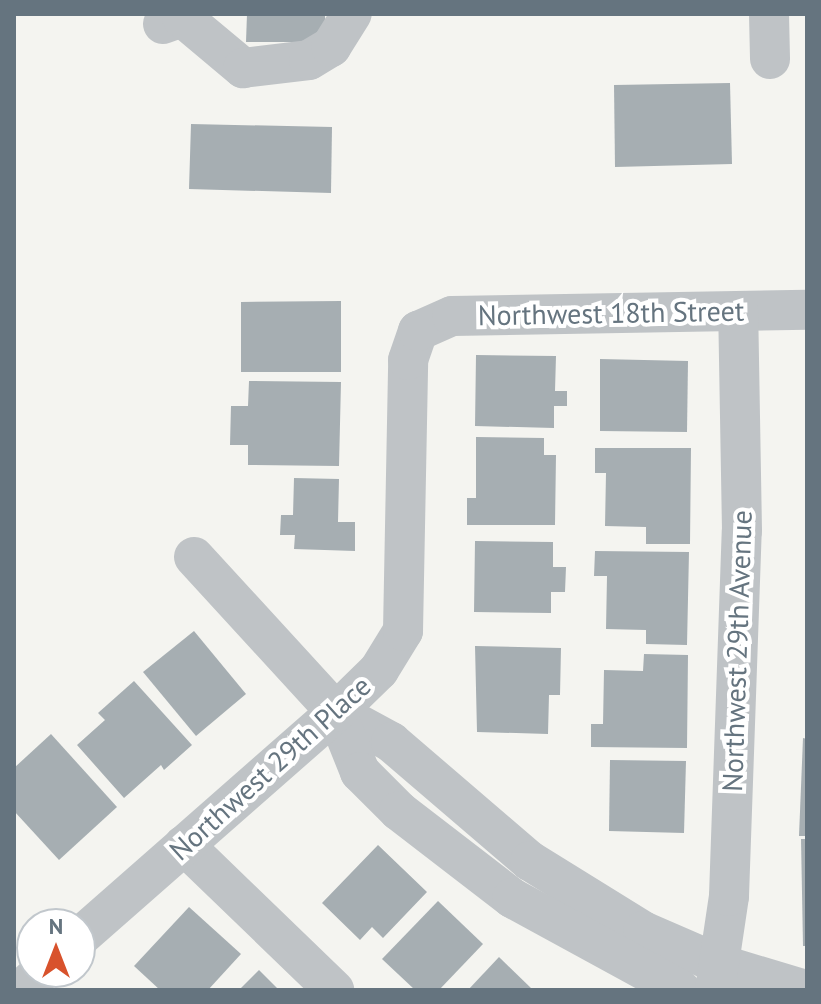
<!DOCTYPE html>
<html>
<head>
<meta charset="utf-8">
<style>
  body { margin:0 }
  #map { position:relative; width:821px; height:1004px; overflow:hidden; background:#f4f4f0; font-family:"PT Sans",sans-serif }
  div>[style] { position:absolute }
  .building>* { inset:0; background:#a6aeb2 }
  .minor>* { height:40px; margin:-20px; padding:0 20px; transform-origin:20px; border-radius:20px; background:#bfc3c6 }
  span { translate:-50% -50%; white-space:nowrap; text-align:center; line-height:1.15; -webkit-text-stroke:8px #fff; paint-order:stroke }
  .street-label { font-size:28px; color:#65747f }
  .frame { position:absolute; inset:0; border:16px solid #65747f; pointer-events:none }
  .north { position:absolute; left:16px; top:908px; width:80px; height:80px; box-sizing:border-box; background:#fff; border:2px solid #c1c7cc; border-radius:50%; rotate:0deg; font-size:22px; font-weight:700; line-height:32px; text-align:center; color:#65747f }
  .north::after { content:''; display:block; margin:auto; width:28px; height:36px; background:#d8522c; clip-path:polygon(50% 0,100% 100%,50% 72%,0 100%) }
</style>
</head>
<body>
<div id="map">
  <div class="building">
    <i style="clip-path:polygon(247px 14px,325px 14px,325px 42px,246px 42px)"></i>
    <i style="clip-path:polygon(730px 83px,732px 164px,615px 167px,614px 85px)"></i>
    <i style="clip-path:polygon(191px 124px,332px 127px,331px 193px,189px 189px)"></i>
    <i style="clip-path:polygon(341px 301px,341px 372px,241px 372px,241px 302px)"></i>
    <i style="clip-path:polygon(476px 355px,556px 356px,555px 391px,567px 391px,567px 406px,554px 406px,554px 428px,475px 426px)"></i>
    <i style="clip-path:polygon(600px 359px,688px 361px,687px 432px,600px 431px)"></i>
    <i style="clip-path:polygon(249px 381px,341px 382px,339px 466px,248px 465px,248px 445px,230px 445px,231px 406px,248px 406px)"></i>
    <i style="clip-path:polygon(476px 437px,544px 438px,544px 455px,556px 455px,555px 525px,467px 525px,467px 498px,476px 498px)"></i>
    <i style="clip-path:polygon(595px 448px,691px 448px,690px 544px,646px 544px,646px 527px,605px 526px,606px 473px,595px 473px)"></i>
    <i style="clip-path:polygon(294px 478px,339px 479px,338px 522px,355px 522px,355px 551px,294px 549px,295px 535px,280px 535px,281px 515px,293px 515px)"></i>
    <i style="clip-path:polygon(475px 541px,553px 542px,553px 567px,566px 567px,565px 592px,551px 592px,551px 613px,474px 612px)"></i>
    <i style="clip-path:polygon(595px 551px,689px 552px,687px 645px,646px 644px,646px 630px,606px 629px,607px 576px,594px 576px)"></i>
    <i style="clip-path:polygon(194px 631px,246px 694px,196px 736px,143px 672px)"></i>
    <i style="clip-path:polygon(475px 646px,561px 648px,560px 695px,549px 695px,548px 734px,477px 732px)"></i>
    <i style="clip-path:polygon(644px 654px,688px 655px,687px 748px,591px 747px,591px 724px,603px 724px,604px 670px,643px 671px)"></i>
    <i style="clip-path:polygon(134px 681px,192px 745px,164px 770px,161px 765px,124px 798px,77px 745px,105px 720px,98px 713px)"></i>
    <i style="clip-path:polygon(51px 734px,117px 807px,59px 860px,14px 811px,14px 768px)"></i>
    <i style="clip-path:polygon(803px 738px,807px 739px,807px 836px,799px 836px)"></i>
    <i style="clip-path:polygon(610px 760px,686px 761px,684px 833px,609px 831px)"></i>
    <i style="clip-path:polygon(801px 839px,807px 839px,807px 946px,803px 946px)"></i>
    <i style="clip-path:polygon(378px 845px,427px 892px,383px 938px,372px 927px,360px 940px,322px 903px)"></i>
    <i style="clip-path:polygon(438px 901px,483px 944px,439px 990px,415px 990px,382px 959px)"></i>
    <i style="clip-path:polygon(189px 907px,241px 954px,208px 990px,160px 990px,134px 966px)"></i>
    <i style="clip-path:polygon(499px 957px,533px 990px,468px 990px)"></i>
    <i style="clip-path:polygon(259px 970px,279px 990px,239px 990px)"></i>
  </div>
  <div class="minor">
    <i style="left:769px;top:14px;width:45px;rotate:88.7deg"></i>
    <i style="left:163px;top:24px;width:20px;rotate:-20deg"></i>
    <i style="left:182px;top:17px;width:80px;rotate:39.9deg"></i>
    <i style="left:243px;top:68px;width:66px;rotate:-6.9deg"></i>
    <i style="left:309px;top:60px;width:26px;rotate:-31deg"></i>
    <i style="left:331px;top:47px;width:39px;rotate:-58deg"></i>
    <i style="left:194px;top:557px;width:210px;rotate:47.5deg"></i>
    <i style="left:336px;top:712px;width:63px;rotate:28.6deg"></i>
    <i style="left:391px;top:742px;width:183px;rotate:40.6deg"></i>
    <i style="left:530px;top:861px;width:133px;rotate:31.8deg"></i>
    <i style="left:643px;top:931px;width:83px;rotate:23.5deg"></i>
    <i style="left:719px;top:964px;width:90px;rotate:16.8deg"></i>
    <i style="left:336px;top:712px;width:65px;rotate:68.2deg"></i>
    <i style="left:360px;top:772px;width:55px;rotate:45deg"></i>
    <i style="left:399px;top:811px;width:143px;rotate:37.6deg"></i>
    <i style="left:512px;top:898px;width:192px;rotate:28.6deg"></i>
    <i style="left:184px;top:845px;width:209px;rotate:44deg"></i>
    <i style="left:80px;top:937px;width:341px;rotate:-41.3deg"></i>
    <i style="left:336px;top:712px;width:60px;rotate:-44.3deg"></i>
    <i style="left:379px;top:670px;width:46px;rotate:-58.4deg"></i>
    <i style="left:403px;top:631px;width:271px;rotate:-88.9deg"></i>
    <i style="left:408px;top:360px;width:31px;rotate:-71deg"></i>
    <i style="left:418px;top:331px;width:37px;rotate:-24deg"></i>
    <i style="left:452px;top:316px;width:355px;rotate:-1deg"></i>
    <i style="left:21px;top:990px;width:27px;rotate:-42deg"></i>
    <i style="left:715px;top:990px;width:95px;rotate:-81.5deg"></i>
    <i style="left:729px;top:896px;width:365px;rotate:-88deg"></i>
    <i style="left:742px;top:531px;width:220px;rotate:-91deg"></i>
  </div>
  <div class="street-label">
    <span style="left:611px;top:313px;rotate:-1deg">Northwest 18th Street</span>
    <span style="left:737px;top:651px;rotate:-88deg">Northwest 29th Avenue</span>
    <span style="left:270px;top:768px;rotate:-42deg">Northwest 29th Place</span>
  </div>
  <div class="frame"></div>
  <div class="north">N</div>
</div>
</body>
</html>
